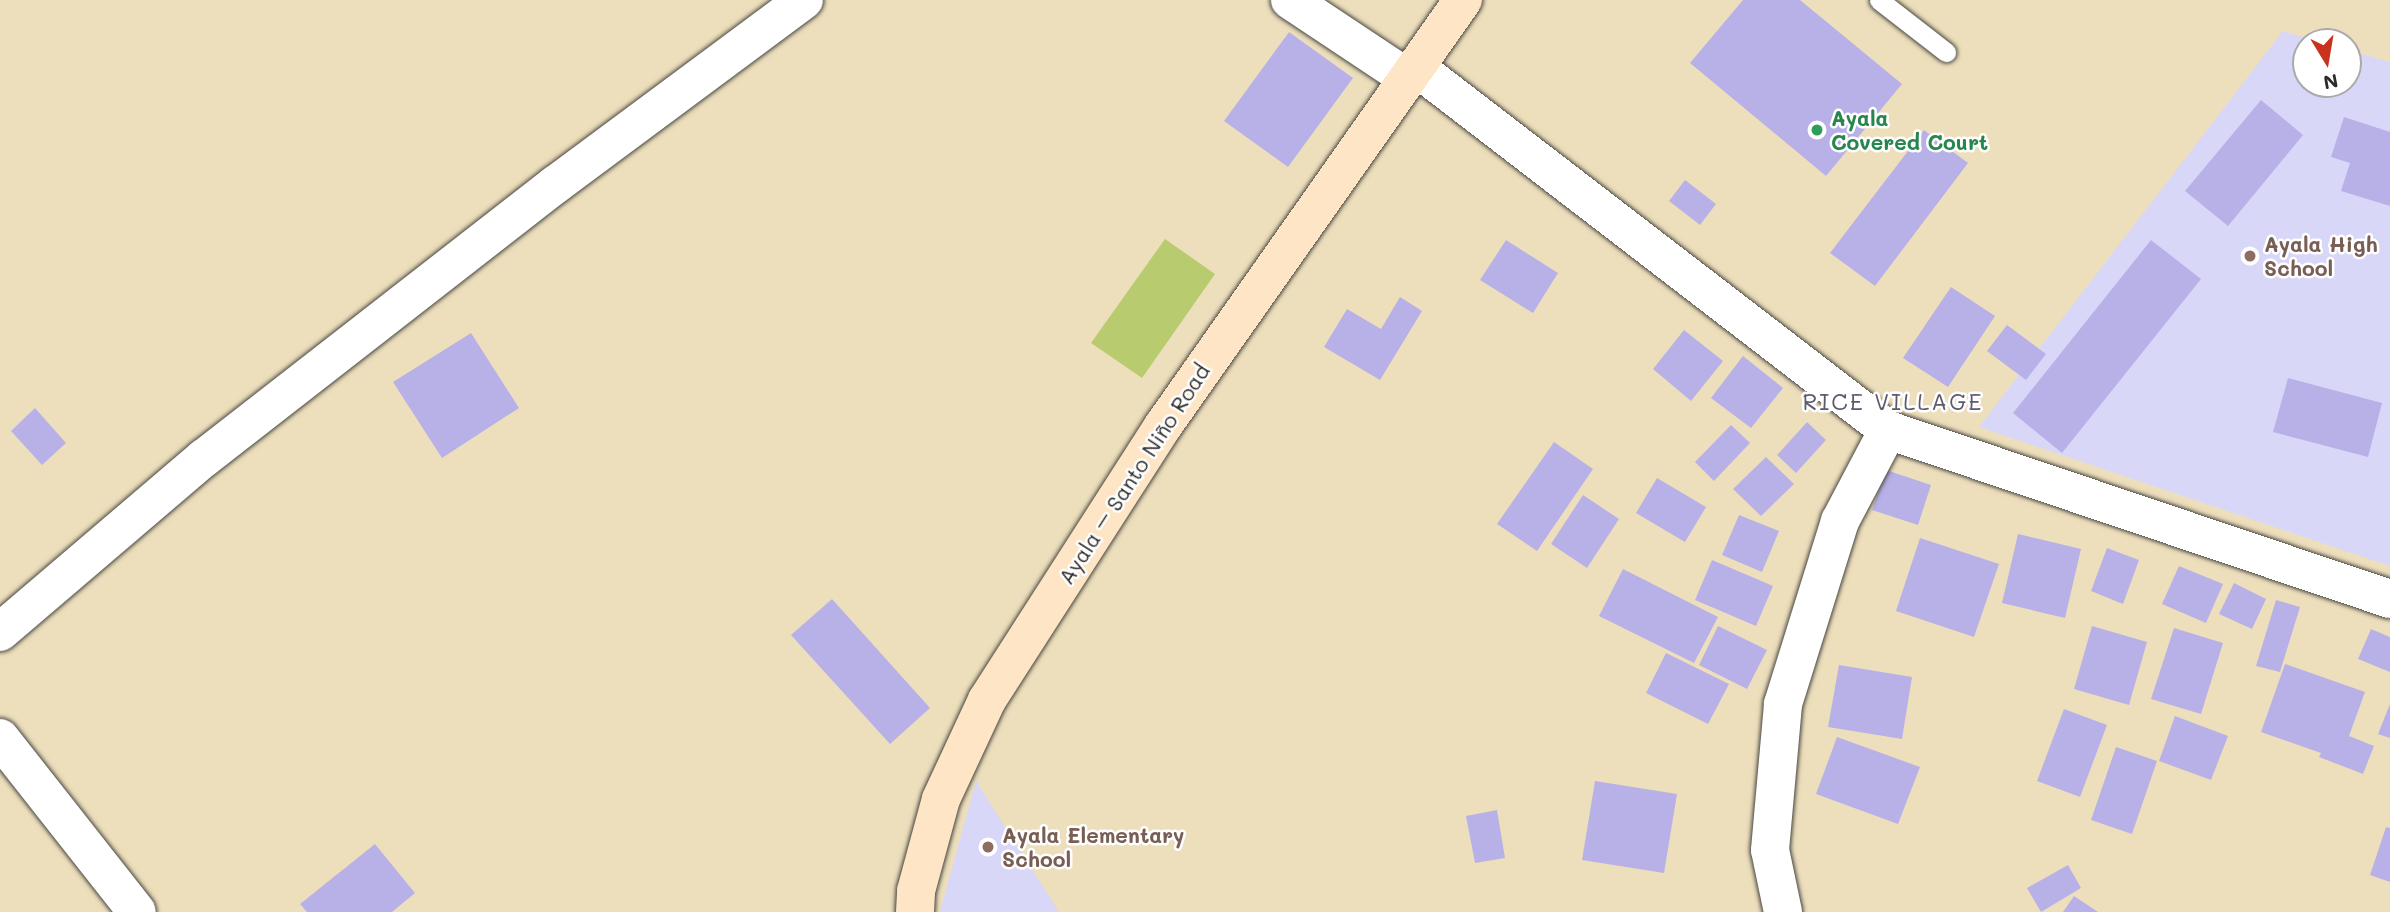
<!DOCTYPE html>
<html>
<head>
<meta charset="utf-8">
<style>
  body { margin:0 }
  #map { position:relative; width:2390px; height:912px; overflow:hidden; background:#eddfbc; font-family:Mali,sans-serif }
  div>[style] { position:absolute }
  .built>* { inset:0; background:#d8d7f8 }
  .green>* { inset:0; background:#b8cb6f }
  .building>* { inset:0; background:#b8b1e8 }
  .roads { filter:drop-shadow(0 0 2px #484641) drop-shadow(0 0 2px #484641) }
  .lane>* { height:19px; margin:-9.5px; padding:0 9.5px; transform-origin:9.5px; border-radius:9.5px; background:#fff }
  .street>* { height:38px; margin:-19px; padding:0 19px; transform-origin:19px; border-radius:19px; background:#fff }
  .secondary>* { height:38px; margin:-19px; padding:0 19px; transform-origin:19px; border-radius:19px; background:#fde5c5 }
  .dots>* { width:19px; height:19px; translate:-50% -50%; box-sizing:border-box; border:4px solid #fff; border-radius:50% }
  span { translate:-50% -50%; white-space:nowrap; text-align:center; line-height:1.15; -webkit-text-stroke:5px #fff; paint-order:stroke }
  .leisure-label { font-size:21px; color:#27864d; font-weight:700 }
  .left { translate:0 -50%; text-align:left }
  .education-label { font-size:21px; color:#785e54; font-weight:700 }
  .street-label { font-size:21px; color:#2b2b2b }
  .neighbourhood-label { font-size:23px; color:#5c5a6d; letter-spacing:2px }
  .north { position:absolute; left:2292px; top:28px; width:70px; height:70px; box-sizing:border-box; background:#fff; border:2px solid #aaa; border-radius:50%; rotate:169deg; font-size:19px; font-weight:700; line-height:28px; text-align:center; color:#2b2b2b }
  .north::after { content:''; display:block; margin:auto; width:24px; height:32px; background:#c8321e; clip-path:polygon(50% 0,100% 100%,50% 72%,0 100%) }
</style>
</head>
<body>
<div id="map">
  <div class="built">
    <i style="clip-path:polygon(2283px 31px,2320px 42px,2306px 42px,2306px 84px,2348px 84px,2348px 50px,2390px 62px,2390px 566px,1979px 427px)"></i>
    <i style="clip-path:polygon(976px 781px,1059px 912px,940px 912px)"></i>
  </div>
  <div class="green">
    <i style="clip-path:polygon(1165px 239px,1215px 274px,1142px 378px,1091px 343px)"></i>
  </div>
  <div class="building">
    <i style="clip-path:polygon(1743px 0,1800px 0,1902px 84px,1826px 176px,1690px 63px)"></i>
    <i style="clip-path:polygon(1289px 32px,1353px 78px,1288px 167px,1224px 121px)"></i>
    <i style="clip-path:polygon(2261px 100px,2303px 135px,2228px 226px,2185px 191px)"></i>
    <i style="clip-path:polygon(2344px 117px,2390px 132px,2390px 206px,2341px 191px,2350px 163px,2331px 157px)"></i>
    <i style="clip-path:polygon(1924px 130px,1968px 163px,1875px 286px,1830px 253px)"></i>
    <i style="clip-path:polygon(1685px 180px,1716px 204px,1700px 225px,1669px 201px)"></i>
    <i style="clip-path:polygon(1506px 240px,1558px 273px,1533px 313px,1480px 280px)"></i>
    <i style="clip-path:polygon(2151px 240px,2201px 279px,2062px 453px,2013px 413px)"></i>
    <i style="clip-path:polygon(1951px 287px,1995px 316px,1948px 387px,1903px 358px)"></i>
    <i style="clip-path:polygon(1400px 297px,1422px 311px,1380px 380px,1324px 347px,1347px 309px,1381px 329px)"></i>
    <i style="clip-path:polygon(2007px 325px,2046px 354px,2026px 380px,1987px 351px)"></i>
    <i style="clip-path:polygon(1684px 330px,1723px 361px,1691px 401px,1653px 369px)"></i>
    <i style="clip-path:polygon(471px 333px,519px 408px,442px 458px,393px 382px)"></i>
    <i style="clip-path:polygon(1743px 356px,1783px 388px,1751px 428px,1711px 398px)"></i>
    <i style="clip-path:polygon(2288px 378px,2382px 403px,2368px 457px,2273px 432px)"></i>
    <i style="clip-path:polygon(35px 408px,66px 443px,42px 465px,11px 431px)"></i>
    <i style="clip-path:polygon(1807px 422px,1826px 440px,1796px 473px,1777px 455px)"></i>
    <i style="clip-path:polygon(1731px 425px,1750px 443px,1714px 481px,1695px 462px)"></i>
    <i style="clip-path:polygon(1554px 442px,1593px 469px,1537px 551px,1497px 524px)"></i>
    <i style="clip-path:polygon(1766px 457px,1794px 484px,1761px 516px,1733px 489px)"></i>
    <i style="clip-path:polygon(1886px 470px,1931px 485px,1918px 525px,1872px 510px)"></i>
    <i style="clip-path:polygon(1657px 478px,1706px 507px,1685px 542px,1636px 513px)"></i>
    <i style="clip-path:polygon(1583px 495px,1619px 519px,1587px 568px,1551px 544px)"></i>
    <i style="clip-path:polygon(1739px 515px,1779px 531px,1762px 572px,1722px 555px)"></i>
    <i style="clip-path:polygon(2018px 534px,2081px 549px,2065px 618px,2002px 603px)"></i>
    <i style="clip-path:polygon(1920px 538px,1999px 564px,1974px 637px,1896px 611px)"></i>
    <i style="clip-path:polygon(2107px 548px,2139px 560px,2123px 604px,2091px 591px)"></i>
    <i style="clip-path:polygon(1712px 560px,1773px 586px,1756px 626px,1695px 600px)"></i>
    <i style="clip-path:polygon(2179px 566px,2223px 584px,2206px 623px,2162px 604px)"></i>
    <i style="clip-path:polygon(1623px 569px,1718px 617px,1694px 663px,1599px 616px)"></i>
    <i style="clip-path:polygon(2234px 583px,2266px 599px,2252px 629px,2219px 614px)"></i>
    <i style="clip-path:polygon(832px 599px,930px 708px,890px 744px,791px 635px)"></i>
    <i style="clip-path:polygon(2276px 600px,2300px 607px,2280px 672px,2256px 666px)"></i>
    <i style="clip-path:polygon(1718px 626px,1767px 650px,1747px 689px,1699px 665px)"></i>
    <i style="clip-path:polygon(2092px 626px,2147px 642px,2129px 705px,2074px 689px)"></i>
    <i style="clip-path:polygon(2174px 628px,2223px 643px,2201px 714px,2151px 699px)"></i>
    <i style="clip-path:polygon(2371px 629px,2390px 637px,2390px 672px,2358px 659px)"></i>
    <i style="clip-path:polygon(1666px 653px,1729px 684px,1708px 724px,1646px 693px)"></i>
    <i style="clip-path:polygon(2285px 664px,2365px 692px,2349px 736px,2374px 746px,2363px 774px,2319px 757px,2321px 753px,2261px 732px)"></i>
    <i style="clip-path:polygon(1839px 665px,1912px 677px,1902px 739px,1828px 727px)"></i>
    <i style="clip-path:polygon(2390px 704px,2390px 738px,2378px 734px)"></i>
    <i style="clip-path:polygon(2064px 709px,2107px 725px,2080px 797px,2037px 781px)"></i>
    <i style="clip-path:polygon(2175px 716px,2228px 736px,2211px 780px,2159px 761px)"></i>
    <i style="clip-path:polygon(1837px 737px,1920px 767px,1898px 824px,1816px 794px)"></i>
    <i style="clip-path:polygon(2116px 747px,2157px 761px,2132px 834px,2091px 820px)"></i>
    <i style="clip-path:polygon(1595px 781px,1677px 794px,1664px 873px,1582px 860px)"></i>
    <i style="clip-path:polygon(1497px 810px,1505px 858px,1475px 863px,1466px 816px)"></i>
    <i style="clip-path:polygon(2386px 827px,2390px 828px,2390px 882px,2370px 875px)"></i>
    <i style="clip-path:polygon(375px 844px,415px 893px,392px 912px,307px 912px,300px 904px)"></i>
    <i style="clip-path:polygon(2068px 865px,2081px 888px,2041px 912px,2027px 888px)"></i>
    <i style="clip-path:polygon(2074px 896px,2098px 912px,2063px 912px)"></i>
  </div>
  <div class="roads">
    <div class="lane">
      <i style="left:1879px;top:0;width:85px;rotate:37.8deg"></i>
    </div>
    <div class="street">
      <i style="left:1290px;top:0;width:143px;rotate:33.6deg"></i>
      <i style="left:1417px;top:68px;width:594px;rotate:37.55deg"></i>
      <i style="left:1888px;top:430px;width:530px;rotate:18.61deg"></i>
      <i style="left:0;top:632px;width:268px;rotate:-40.5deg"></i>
      <i style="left:204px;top:458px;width:445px;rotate:-37.9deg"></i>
      <i style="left:555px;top:185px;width:310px;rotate:-36.6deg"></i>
      <i style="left:0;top:738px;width:221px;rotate:51.8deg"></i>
      <i style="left:1783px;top:912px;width:63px;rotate:-101.8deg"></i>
      <i style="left:1770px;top:850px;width:147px;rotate:-84.9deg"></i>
      <i style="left:1783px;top:704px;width:192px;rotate:-72.7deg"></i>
      <i style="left:1840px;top:521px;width:103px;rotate:-62.2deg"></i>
    </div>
    <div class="secondary">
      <i style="left:915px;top:912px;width:21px;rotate:-87deg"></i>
      <i style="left:916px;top:891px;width:95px;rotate:-74.8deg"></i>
      <i style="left:941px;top:799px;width:109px;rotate:-65.1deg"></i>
      <i style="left:987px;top:700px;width:326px;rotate:-57.3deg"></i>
      <i style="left:1163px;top:426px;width:521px;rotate:-54.85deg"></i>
    </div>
  </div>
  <div class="dots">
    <i style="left:1817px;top:130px;background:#2e9e5b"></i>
    <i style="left:2250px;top:256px;background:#8d6e63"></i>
    <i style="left:988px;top:847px;background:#8d6e63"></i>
  </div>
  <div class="leisure-label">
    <span class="left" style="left:1831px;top:130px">Ayala<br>Covered Court</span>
  </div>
  <div class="education-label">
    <span class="left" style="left:2264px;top:256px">Ayala High<br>School</span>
    <span class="left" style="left:1002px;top:847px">Ayala Elementary<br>School</span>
  </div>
  <div class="street-label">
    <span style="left:1134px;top:474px;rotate:-57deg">Ayala – Santo Niño Road</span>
  </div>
  <div class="neighbourhood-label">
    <span style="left:1893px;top:401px">RICE VILLAGE</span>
  </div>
  <div class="north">N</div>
</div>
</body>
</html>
